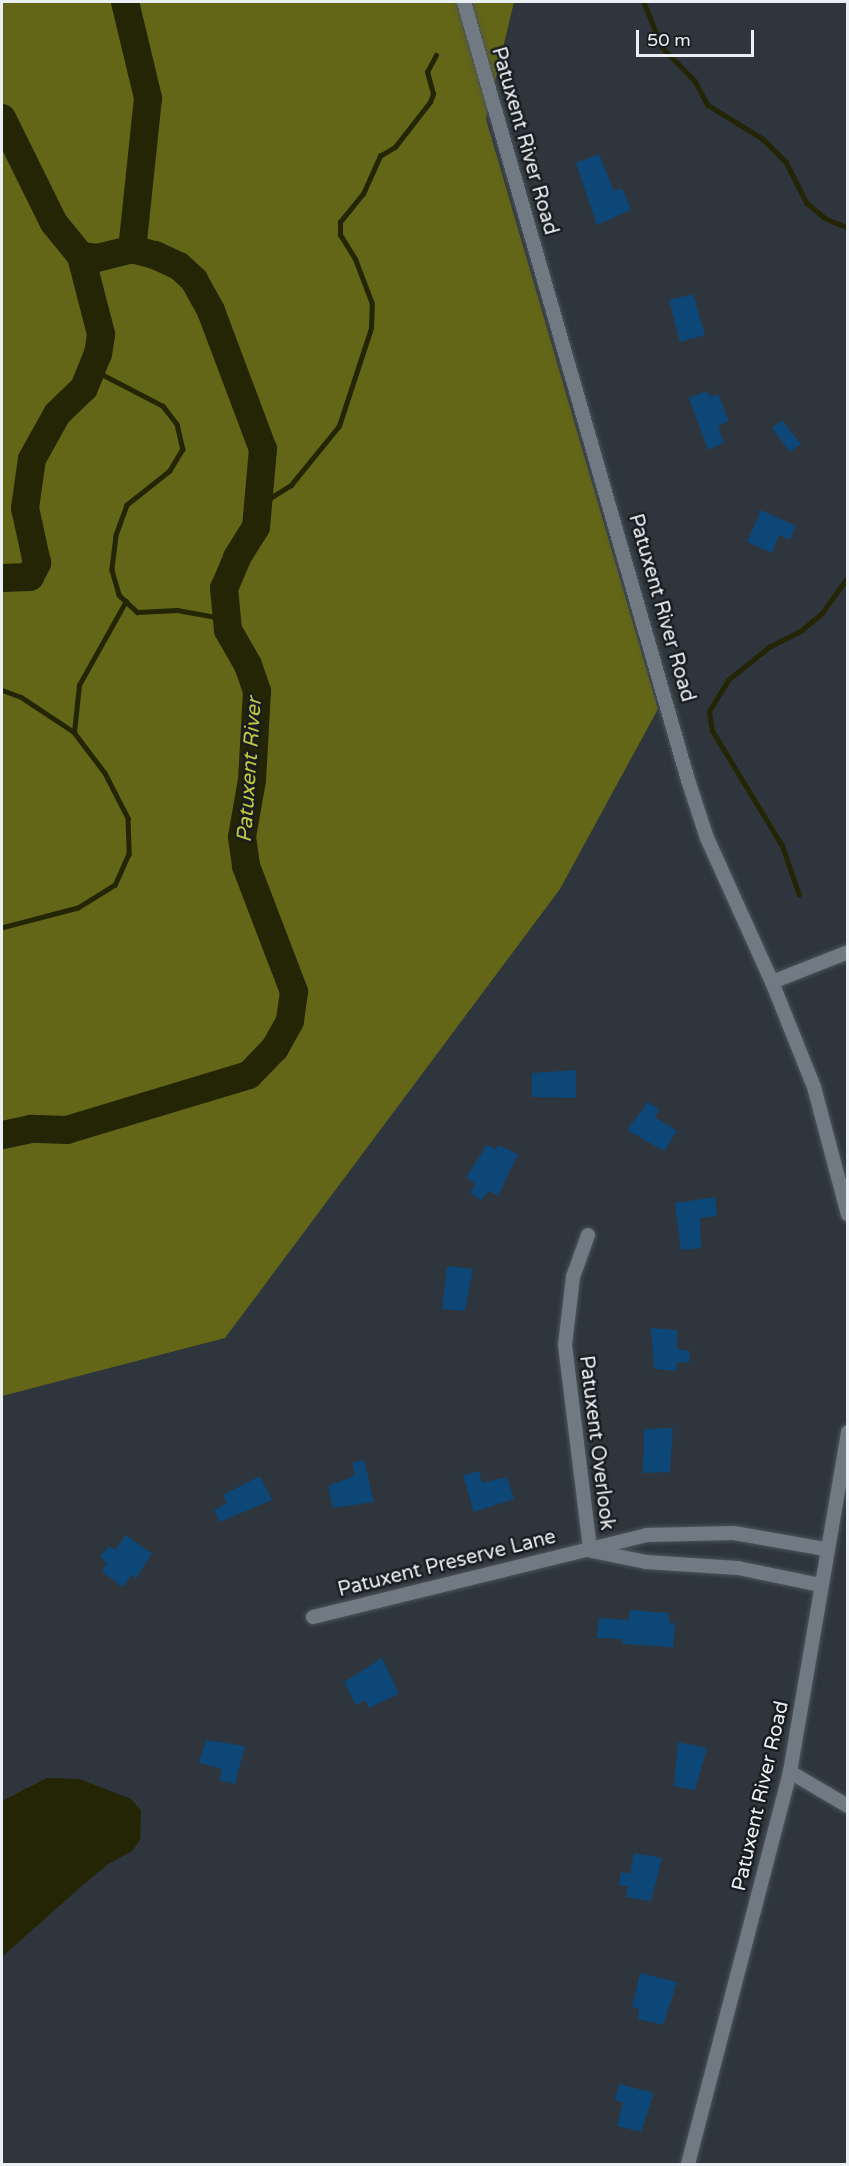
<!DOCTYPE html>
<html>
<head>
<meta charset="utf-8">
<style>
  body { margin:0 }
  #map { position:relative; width:849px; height:2166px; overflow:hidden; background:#2e353d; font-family:"Varela Round",sans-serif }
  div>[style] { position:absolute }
  .forest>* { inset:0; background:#626616 }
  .water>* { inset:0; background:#232505 }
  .stream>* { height:4.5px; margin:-2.25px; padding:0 2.25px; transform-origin:2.25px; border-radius:2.25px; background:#232505 }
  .river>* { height:28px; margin:-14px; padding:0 14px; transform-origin:14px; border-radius:14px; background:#232505 }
  .building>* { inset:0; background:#0d4777 }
  .roads { filter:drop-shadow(0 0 2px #4d545a) drop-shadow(0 0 2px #4d545a) }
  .street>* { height:14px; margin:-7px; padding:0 7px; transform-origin:7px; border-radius:7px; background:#717982 }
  span { translate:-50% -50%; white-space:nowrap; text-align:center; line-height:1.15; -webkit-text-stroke:5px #191c20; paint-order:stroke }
  .street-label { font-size:20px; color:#eaeff4 }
  .water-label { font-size:21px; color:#c0c740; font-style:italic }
  .frame { position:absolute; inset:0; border:3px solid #eaeff4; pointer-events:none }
  .scale { position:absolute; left:636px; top:30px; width:118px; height:27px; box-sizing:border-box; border:3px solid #eaeff4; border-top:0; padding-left:8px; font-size:18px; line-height:21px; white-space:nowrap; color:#eaeff4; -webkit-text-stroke:4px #191c20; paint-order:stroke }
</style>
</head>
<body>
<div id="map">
  <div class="forest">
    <i style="clip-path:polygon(2px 2px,514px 2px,486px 119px,658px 709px,560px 889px,225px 1338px,2px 1396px)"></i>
  </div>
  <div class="water">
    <i style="clip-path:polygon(47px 1778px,79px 1779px,131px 1799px,141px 1811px,140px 1840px,132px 1851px,108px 1864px,76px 1891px,2px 1957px,2px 1801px)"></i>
  </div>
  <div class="stream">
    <i style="left:644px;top:2px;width:48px;rotate:68.2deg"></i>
    <i style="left:662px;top:47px;width:47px;rotate:45.9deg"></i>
    <i style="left:695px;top:81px;width:27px;rotate:62deg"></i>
    <i style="left:708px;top:105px;width:65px;rotate:31.7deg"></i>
    <i style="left:763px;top:139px;width:33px;rotate:45deg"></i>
    <i style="left:786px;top:162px;width:46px;rotate:62.9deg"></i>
    <i style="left:807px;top:203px;width:23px;rotate:40deg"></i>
    <i style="left:825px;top:218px;width:25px;rotate:23deg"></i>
    <i style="left:92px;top:369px;width:80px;rotate:27.5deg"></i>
    <i style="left:163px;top:406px;width:23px;rotate:52deg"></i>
    <i style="left:177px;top:424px;width:26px;rotate:77deg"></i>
    <i style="left:183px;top:449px;width:26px;rotate:121deg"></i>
    <i style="left:170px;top:471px;width:55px;rotate:141.7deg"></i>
    <i style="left:127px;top:505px;width:33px;rotate:110deg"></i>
    <i style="left:116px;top:536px;width:34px;rotate:97deg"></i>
    <i style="left:112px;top:570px;width:26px;rotate:74deg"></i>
    <i style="left:119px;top:595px;width:25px;rotate:43deg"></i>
    <i style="left:137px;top:612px;width:40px;rotate:-2.9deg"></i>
    <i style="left:177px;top:610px;width:51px;rotate:10.2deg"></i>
    <i style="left:259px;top:505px;width:38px;rotate:-32deg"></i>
    <i style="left:291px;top:485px;width:76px;rotate:-50.9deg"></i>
    <i style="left:339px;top:426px;width:103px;rotate:-71.9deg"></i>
    <i style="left:371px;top:328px;width:24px;rotate:-88deg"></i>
    <i style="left:372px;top:304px;width:48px;rotate:-110.7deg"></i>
    <i style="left:355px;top:259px;width:28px;rotate:-122deg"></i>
    <i style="left:340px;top:235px;width:13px;rotate:-90deg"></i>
    <i style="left:340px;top:222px;width:36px;rotate:-51deg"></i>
    <i style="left:363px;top:194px;width:42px;rotate:-65.9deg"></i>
    <i style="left:380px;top:156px;width:17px;rotate:-31deg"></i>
    <i style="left:395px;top:147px;width:57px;rotate:-52.1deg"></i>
    <i style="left:430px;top:102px;width:9px;rotate:-69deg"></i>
    <i style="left:433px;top:94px;width:23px;rotate:-105deg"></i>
    <i style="left:427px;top:72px;width:19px;rotate:-62deg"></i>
    <i style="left:2px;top:690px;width:20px;rotate:20deg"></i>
    <i style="left:21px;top:697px;width:64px;rotate:33.4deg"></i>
    <i style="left:74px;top:732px;width:51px;rotate:52.9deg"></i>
    <i style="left:105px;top:773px;width:51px;rotate:62.9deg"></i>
    <i style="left:128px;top:818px;width:36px;rotate:88deg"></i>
    <i style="left:129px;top:854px;width:34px;rotate:114deg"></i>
    <i style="left:115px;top:885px;width:44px;rotate:148.1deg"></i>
    <i style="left:78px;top:908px;width:79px;rotate:165.3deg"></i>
    <i style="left:74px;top:732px;width:47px;rotate:-83.9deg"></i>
    <i style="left:79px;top:685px;width:96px;rotate:-60.8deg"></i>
    <i style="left:799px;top:895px;width:52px;rotate:-109.1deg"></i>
    <i style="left:782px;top:846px;width:135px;rotate:-121.3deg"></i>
    <i style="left:712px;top:731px;width:20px;rotate:-99deg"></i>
    <i style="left:709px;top:711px;width:36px;rotate:-58deg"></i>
    <i style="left:728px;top:680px;width:53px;rotate:-38.8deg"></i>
    <i style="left:769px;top:647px;width:37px;rotate:-27deg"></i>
    <i style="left:802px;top:630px;width:26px;rotate:-40deg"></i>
    <i style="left:822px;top:613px;width:44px;rotate:-54.2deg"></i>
  </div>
  <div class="river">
    <i style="left:125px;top:2px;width:99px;rotate:76.5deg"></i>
    <i style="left:148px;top:98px;width:152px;rotate:96deg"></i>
    <i style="left:2px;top:118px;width:117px;rotate:63.7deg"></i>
    <i style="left:54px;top:223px;width:43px;rotate:50.7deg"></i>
    <i style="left:81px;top:256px;width:16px;rotate:7deg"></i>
    <i style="left:97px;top:258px;width:36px;rotate:-14deg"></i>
    <i style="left:132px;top:249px;width:24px;rotate:15deg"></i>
    <i style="left:155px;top:255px;width:26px;rotate:25deg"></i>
    <i style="left:179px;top:266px;width:21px;rotate:43deg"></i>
    <i style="left:194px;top:280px;width:35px;rotate:61deg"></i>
    <i style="left:211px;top:311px;width:147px;rotate:69.4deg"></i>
    <i style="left:263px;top:449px;width:78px;rotate:95.1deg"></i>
    <i style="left:256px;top:527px;width:36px;rotate:122deg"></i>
    <i style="left:237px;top:558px;width:33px;rotate:113deg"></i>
    <i style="left:224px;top:588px;width:42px;rotate:84.6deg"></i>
    <i style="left:228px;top:630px;width:40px;rotate:60.3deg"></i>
    <i style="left:248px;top:665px;width:28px;rotate:71deg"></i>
    <i style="left:257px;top:691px;width:89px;rotate:93.2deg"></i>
    <i style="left:252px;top:780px;width:58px;rotate:100deg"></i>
    <i style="left:242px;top:837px;width:29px;rotate:82deg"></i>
    <i style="left:246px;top:866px;width:135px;rotate:69.1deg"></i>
    <i style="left:294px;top:992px;width:29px;rotate:98deg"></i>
    <i style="left:290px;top:1021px;width:31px;rotate:119deg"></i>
    <i style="left:275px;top:1048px;width:37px;rotate:134deg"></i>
    <i style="left:249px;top:1075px;width:190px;rotate:163.2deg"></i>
    <i style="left:67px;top:1130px;width:36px;rotate:-178deg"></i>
    <i style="left:31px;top:1129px;width:30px;rotate:168deg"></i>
    <i style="left:2px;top:578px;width:28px;rotate:-2deg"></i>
    <i style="left:30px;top:577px;width:16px;rotate:-63deg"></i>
    <i style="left:37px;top:563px;width:56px;rotate:-102.3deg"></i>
    <i style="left:25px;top:508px;width:49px;rotate:-81.9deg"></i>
    <i style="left:32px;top:459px;width:51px;rotate:-60.9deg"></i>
    <i style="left:57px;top:414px;width:37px;rotate:-44deg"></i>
    <i style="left:84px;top:388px;width:37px;rotate:-68deg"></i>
    <i style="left:98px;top:354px;width:20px;rotate:-81deg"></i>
    <i style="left:101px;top:334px;width:81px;rotate:-104.4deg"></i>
  </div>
  <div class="building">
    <i style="clip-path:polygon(599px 154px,614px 191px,622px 188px,631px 210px,597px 225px,576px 163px)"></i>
    <i style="clip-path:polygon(693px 294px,705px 335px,680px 342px,669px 300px)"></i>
    <i style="clip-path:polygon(707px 391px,710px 397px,718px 394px,729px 421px,718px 426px,724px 443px,708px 450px,689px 398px)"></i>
    <i style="clip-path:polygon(782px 420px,801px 444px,790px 452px,772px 428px)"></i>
    <i style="clip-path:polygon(761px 510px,796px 526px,790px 540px,779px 535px,772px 553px,747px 542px)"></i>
    <i style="clip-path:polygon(576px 1070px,576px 1098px,532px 1097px,532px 1073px)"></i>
    <i style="clip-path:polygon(648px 1102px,659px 1109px,655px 1117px,677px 1131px,664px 1151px,627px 1130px)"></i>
    <i style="clip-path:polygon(487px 1145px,496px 1149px,498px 1145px,518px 1154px,498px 1196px,489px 1191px,481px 1200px,470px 1193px,476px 1184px,466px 1177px)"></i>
    <i style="clip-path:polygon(715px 1197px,717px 1216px,700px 1218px,701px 1248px,681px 1250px,675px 1203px)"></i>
    <i style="clip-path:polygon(447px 1266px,473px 1269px,465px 1311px,442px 1309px)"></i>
    <i style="clip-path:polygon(651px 1328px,677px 1330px,677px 1349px,690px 1351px,689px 1363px,677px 1362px,676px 1371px,654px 1369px)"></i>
    <i style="clip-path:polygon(673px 1428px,670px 1472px,643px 1473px,644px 1429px)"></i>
    <i style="clip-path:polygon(364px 1460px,374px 1502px,333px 1508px,328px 1486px,352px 1477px,355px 1474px,352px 1463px)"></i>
    <i style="clip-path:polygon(479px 1471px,482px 1483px,507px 1477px,514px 1499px,474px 1512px,463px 1475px)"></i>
    <i style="clip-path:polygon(260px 1476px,272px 1500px,220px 1522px,214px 1510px,227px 1503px,223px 1495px)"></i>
    <i style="clip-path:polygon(126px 1535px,152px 1554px,136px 1578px,132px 1575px,123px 1587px,102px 1572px,107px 1563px,100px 1557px,109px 1546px,115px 1550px)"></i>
    <i style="clip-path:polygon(630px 1610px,669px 1613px,669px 1623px,675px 1623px,673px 1647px,622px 1644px,623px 1639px,597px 1638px,599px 1618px,629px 1620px)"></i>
    <i style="clip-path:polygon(382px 1658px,399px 1694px,369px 1708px,365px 1700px,356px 1705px,344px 1682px)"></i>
    <i style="clip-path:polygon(206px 1740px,245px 1746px,235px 1784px,219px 1780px,222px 1769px,199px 1763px)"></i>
    <i style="clip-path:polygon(678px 1742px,707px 1748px,695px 1790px,674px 1786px)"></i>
    <i style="clip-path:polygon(634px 1853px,662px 1858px,651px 1901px,626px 1897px,628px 1886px,619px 1885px,621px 1872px,630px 1874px)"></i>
    <i style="clip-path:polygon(640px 1973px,677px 1982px,663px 2025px,638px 2019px,639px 2008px,632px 2007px)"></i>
    <i style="clip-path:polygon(619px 2084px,654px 2093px,641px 2132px,617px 2126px,623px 2102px,615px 2100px)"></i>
  </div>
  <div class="roads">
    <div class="street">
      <i style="left:464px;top:2px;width:810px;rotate:73.94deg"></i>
      <i style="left:688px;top:780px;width:61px;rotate:71.9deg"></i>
      <i style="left:707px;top:838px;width:158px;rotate:65.7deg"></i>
      <i style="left:772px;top:982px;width:113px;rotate:68.2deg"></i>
      <i style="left:814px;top:1087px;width:132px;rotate:75.1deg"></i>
      <i style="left:772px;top:982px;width:82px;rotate:-21.5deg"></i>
      <i style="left:588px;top:1235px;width:45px;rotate:109.7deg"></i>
      <i style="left:573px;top:1277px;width:68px;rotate:96.7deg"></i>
      <i style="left:565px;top:1345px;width:207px;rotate:83deg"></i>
      <i style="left:592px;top:1551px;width:55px;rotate:11.5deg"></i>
      <i style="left:646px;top:1562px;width:92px;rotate:3.7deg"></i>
      <i style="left:738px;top:1568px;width:84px;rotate:11.7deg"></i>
      <i style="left:313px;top:1617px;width:343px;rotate:-13.8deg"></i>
      <i style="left:646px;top:1535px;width:88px;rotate:-1.3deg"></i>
      <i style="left:734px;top:1533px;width:92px;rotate:10deg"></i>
      <i style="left:790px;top:1772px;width:67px;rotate:30.4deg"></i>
      <i style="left:688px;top:2164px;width:405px;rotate:-75.4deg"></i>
      <i style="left:790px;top:1772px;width:345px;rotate:-80.3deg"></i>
    </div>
  </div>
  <div class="street-label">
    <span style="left:524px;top:141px;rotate:74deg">Patuxent River Road</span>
    <span style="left:661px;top:608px;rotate:74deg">Patuxent River Road</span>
    <span style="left:596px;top:1443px;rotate:83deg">Patuxent Overlook</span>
    <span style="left:447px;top:1564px;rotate:-14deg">Patuxent Preserve Lane</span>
    <span style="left:761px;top:1796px;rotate:-77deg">Patuxent River Road</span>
  </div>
  <div class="water-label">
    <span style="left:250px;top:770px;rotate:-86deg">Patuxent River</span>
  </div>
  <div class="frame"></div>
  <div class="scale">50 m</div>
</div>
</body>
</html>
